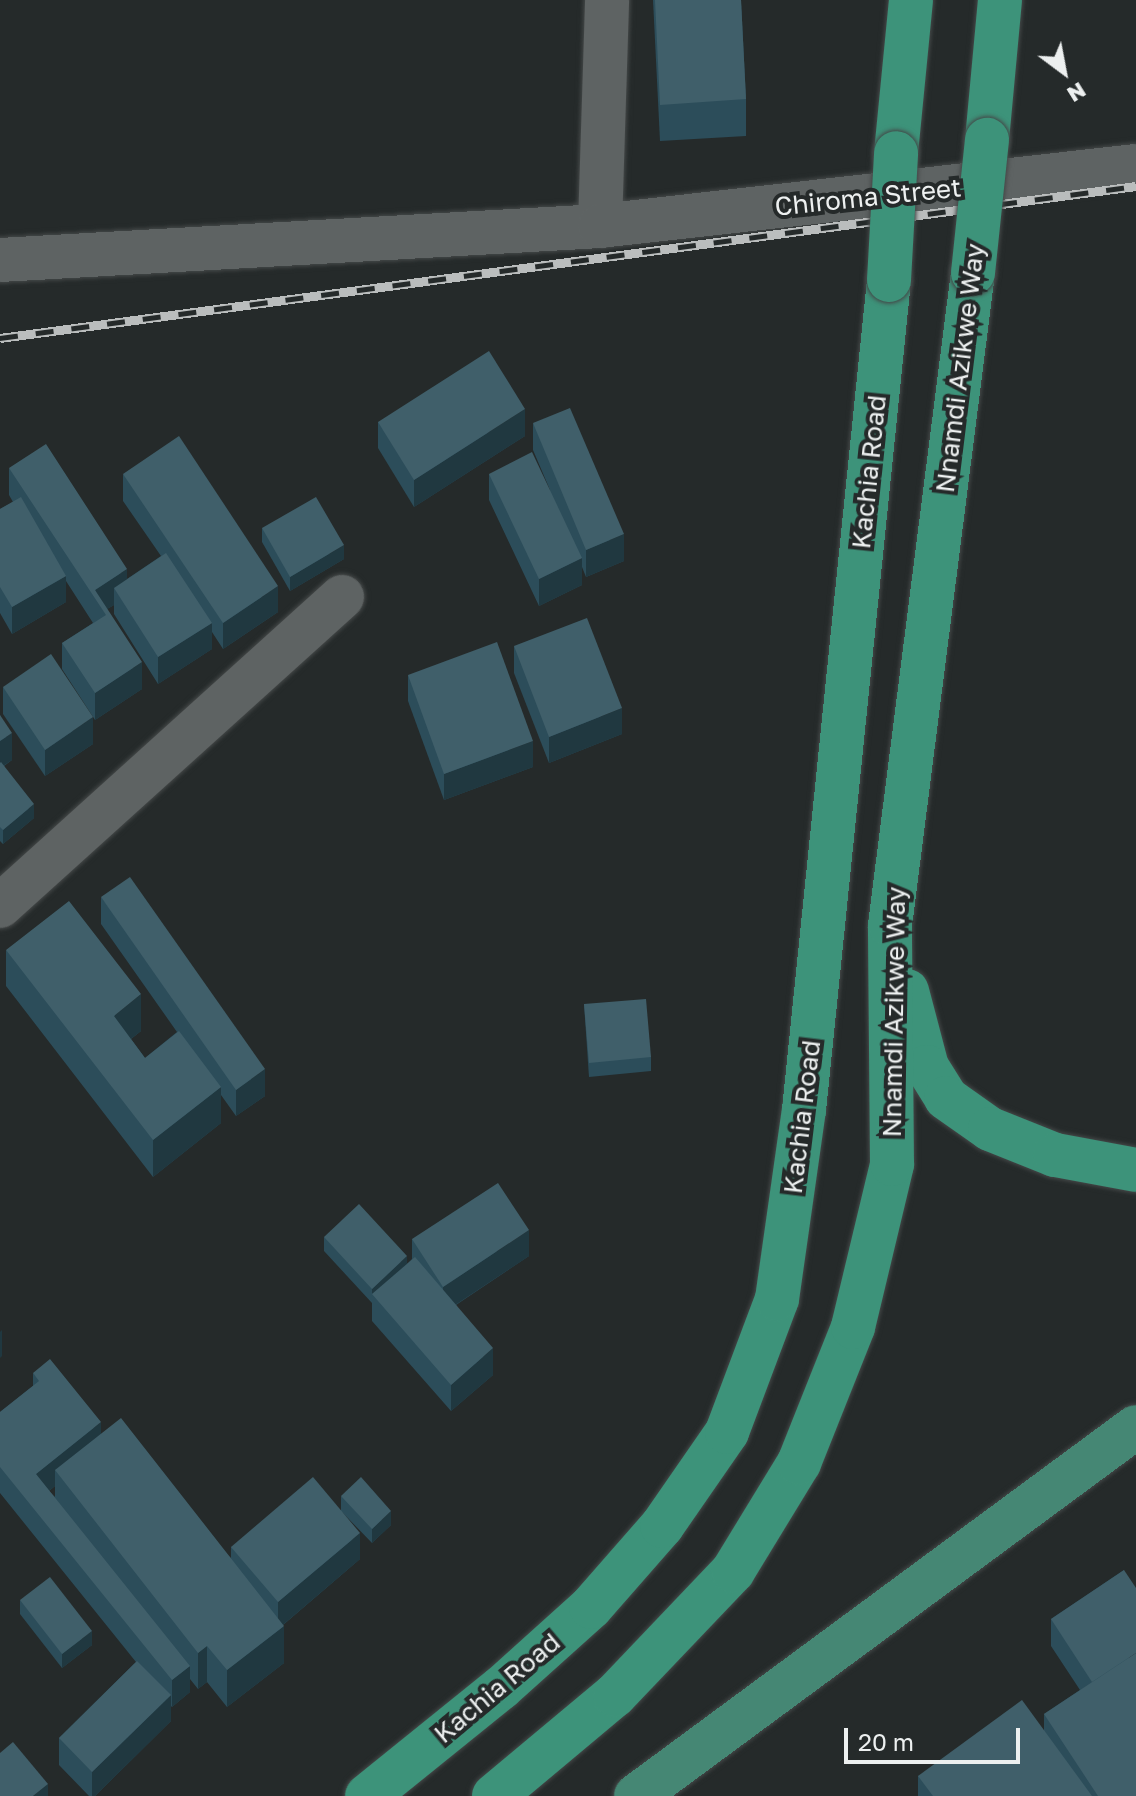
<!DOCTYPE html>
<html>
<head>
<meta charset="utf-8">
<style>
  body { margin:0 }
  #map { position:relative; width:1136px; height:1796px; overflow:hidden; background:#252a2a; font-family:"Golos Text",sans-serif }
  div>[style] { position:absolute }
  .roads { filter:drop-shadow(0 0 2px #444848) drop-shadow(0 0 2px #444848) }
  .minor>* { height:44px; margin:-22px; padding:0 22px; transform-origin:22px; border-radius:22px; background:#5e6363 }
  .primary>* { height:44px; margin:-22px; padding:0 22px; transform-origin:22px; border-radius:22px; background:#458774 }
  .trunk>* { height:44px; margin:-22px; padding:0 22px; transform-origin:22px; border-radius:22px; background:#3d937a }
  .rail>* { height:9px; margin-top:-4.5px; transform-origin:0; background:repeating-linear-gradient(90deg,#252a2a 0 18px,#babdbd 0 36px); box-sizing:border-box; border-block:2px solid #babdbd }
  .bridges { filter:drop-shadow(0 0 2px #444848) drop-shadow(0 0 2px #444848) }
  .trunk-bridge>* { height:44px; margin:-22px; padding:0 22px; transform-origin:22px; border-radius:22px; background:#3d937a }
  .wall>* { inset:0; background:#2c4d5a }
  .shaded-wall>* { inset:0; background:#203840 }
  .building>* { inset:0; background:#405f6a }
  span { translate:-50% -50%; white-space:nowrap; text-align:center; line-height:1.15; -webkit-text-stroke:8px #252a2a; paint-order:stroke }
  .street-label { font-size:26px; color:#edf0f0 }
  .north { position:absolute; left:1024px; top:32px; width:80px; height:80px; -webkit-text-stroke:6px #252a2a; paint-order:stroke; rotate:148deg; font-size:22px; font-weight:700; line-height:32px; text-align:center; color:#edf0f0 }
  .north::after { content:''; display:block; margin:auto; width:28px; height:36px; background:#edf0f0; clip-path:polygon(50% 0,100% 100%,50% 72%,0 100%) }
  .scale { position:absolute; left:844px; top:1728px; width:176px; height:36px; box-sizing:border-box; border:4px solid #edf0f0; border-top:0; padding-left:10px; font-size:24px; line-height:28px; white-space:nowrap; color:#edf0f0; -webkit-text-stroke:6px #252a2a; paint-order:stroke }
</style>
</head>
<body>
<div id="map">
  <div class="roads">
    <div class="minor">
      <i style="left:600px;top:226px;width:226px;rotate:-88.2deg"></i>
      <i style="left:0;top:260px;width:601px;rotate:-3.24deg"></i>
      <i style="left:600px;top:226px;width:539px;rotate:-6.39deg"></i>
      <i style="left:0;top:906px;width:461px;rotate:-42.1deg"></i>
    </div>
    <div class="primary">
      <i style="left:636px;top:1796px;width:621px;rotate:-36.43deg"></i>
    </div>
    <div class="trunk">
      <i style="left:987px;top:140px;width:141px;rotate:-84.7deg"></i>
      <i style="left:896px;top:153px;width:154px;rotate:-84.4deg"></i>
      <i style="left:907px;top:991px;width:79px;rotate:75.3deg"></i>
      <i style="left:927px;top:1067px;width:36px;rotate:58deg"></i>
      <i style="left:946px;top:1098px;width:54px;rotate:35.2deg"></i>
      <i style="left:990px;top:1129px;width:70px;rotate:21.8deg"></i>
      <i style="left:1055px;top:1155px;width:82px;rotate:10.5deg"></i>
      <i style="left:367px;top:1796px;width:172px;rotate:-38.9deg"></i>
      <i style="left:501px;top:1688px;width:121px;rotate:-42deg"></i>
      <i style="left:591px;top:1607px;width:108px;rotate:-48.8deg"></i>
      <i style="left:662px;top:1526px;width:114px;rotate:-55.3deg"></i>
      <i style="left:727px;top:1432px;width:142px;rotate:-69.4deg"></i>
      <i style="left:777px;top:1299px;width:191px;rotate:-81.9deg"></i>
      <i style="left:804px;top:1110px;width:834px;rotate:-84.15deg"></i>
      <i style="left:494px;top:1796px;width:158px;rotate:-39.9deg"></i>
      <i style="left:615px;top:1695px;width:171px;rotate:-46.4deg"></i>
      <i style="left:733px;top:1571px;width:127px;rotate:-58.6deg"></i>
      <i style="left:799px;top:1463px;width:146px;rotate:-68.3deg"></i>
      <i style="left:853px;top:1327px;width:168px;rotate:-76.5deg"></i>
      <i style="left:892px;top:1164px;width:239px;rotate:-90.5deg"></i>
      <i style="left:890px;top:925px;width:657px;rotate:-82.75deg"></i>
    </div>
  </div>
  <div class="rail">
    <i style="left:0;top:338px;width:1146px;rotate:-7.62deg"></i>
  </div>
  <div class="bridges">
    <div class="trunk-bridge">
      <i style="left:973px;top:273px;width:134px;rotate:-84deg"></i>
      <i style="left:889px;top:280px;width:127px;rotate:-86.8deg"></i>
    </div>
  </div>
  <div class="wall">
    <i style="clip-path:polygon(653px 0,741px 0,746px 99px,746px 136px,660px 141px)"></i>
    <i style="clip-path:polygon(378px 422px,525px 436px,414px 507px,378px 448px)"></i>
    <i style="clip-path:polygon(533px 423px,624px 561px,586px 577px,582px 567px,582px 585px,539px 606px,489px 500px,489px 474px,550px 490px,533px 450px)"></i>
    <i style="clip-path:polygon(9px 468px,127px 579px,161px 556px,123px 501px,123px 474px,278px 612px,223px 649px,212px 632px,212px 649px,158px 684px,114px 614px,114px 605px,107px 609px,142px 689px,95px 720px,62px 669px,62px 643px,93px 623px,66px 581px,66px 602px,12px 634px,0 613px,0 509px,13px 502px,9px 495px)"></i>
    <i style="clip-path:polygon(262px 528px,344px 559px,290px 591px,262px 542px)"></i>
    <i style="clip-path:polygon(514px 646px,622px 734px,549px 763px,514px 673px)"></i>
    <i style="clip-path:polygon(408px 675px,533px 767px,444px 800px,408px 701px)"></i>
    <i style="clip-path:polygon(3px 687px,93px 744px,45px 776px,3px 714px)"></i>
    <i style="clip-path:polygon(0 715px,12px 760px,4px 766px,34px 818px,3px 844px,0 841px)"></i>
    <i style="clip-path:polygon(101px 897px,265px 1096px,236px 1116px,221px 1095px,221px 1123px,153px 1177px,6px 986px,6px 950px,141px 1031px,131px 1039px,145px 1058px,177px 1032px,101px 924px)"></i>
    <i style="clip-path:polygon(584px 1004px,651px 1057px,651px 1071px,589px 1077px)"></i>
    <i style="clip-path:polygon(324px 1237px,407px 1264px,412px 1259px,412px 1239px,529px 1256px,456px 1305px,493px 1375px,451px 1411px,372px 1321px,372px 1303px,324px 1251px)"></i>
    <i style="clip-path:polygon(evenodd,33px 1373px,101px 1434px,231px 1558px,231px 1547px,341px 1510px,341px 1496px,391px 1525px,372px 1543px,342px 1512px,360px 1559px,283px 1625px,284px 1663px,227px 1707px,207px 1682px,198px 1689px,190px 1679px,190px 1692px,172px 1707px,171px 1706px,171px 1721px,95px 1796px,89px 1796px,59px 1765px,59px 1738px,136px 1662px,0 1493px,0 1412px,33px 1386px,33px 1373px,55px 1486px,55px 1497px,49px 1491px,55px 1486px)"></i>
    <i style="clip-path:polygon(1124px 1570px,1136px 1796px,918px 1796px,918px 1776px,1044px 1730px,1044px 1714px,1080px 1690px,1051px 1646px,1051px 1619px)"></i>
    <i style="clip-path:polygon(20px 1600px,92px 1645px,62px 1668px,20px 1614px)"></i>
  </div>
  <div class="shaded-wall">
    <i style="clip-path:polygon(525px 409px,525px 436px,414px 507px,414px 480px)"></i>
    <i style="clip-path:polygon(624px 534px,624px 561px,586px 577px,586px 550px)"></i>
    <i style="clip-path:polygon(344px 545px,344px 559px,290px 591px,290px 577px)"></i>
    <i style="clip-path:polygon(582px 558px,582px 585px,539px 606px,539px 579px)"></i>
    <i style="clip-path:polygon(127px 569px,127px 596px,114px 588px,114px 605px,104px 611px,95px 590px)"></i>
    <i style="clip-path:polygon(66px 576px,66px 602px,12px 634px,12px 607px)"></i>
    <i style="clip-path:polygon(278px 586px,278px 612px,223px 649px,223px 623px)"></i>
    <i style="clip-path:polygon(212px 623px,212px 649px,158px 684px,158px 657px)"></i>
    <i style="clip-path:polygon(142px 662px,142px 689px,95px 720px,95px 693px)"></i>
    <i style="clip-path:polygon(622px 708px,622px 734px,549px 763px,549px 737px)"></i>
    <i style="clip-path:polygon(93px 717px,93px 744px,45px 776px,45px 750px)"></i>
    <i style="clip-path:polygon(12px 733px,12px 760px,0 768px,0 741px)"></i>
    <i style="clip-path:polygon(533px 741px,533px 767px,444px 800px,444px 774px)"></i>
    <i style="clip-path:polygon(34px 804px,34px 818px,3px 844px,3px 830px)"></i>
    <i style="clip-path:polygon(141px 994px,141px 1031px,114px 1052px,114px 1016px)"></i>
    <i style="clip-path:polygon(265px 1069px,265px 1096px,236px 1116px,236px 1090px)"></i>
    <i style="clip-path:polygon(221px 1087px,221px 1123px,153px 1177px,153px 1140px)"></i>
    <i style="clip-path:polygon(529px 1230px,529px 1256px,443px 1313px,443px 1287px)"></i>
    <i style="clip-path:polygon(407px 1256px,407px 1270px,372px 1294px,372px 1303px,372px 1289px)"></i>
    <i style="clip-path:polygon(2px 1330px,2px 1356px,0 1358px,0 1332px)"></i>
    <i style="clip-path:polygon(493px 1348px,493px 1375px,451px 1411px,451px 1385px)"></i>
    <i style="clip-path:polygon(101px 1422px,101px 1449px,55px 1470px,55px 1486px,36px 1501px,36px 1474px)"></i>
    <i style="clip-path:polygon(391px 1511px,391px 1525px,372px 1543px,372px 1529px)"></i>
    <i style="clip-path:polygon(360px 1533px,360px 1559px,278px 1629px,278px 1602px)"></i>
    <i style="clip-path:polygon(284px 1626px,284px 1663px,227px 1707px,227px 1670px)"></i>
    <i style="clip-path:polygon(92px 1631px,92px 1645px,62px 1668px,62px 1654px)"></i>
    <i style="clip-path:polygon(207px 1646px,207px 1682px,198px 1689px,198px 1653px)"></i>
    <i style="clip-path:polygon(190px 1666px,190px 1692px,172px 1707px,172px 1680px)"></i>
    <i style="clip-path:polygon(171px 1695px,171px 1721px,95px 1796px,92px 1796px,92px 1772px)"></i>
    <i style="clip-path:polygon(48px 1784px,48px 1796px,33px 1796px)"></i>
  </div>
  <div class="building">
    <i style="clip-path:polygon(655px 0,741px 0,746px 99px,660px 105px)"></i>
    <i style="clip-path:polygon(489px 351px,525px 409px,414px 480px,378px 422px)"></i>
    <i style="clip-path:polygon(570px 408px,624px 534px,586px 550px,533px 423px)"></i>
    <i style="clip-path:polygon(179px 436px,278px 586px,223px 623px,123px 474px)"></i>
    <i style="clip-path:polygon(46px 444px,127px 569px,95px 590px,142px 662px,95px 693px,62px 643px,106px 615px,9px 468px)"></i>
    <i style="clip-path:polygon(532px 452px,582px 558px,539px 579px,489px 474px)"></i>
    <i style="clip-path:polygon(21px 497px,66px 576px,12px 607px,0 587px,0 509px)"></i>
    <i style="clip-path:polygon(316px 497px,344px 545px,290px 577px,262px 528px)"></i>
    <i style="clip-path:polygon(166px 553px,212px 623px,158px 657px,114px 588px)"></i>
    <i style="clip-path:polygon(587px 618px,622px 708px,549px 737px,514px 646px)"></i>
    <i style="clip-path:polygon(497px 642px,533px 741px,444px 774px,408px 675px)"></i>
    <i style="clip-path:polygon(51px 654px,93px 717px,45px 750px,3px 687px)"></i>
    <i style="clip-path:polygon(0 715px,12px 733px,0 741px)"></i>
    <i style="clip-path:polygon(1px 762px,34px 804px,3px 830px,0 827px,0 763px)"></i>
    <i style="clip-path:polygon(130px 877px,265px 1069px,236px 1090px,101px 897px)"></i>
    <i style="clip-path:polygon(69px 901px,141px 994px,114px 1016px,145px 1058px,179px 1031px,221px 1087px,153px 1140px,6px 950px)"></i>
    <i style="clip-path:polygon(646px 999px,651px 1057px,589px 1063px,584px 1004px)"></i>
    <i style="clip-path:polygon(498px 1183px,529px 1230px,443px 1287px,412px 1239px)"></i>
    <i style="clip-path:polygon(359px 1204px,407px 1256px,372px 1289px,324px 1237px)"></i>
    <i style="clip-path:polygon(415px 1257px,493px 1348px,451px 1385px,372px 1294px)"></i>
    <i style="clip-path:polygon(50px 1359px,101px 1422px,36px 1474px,190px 1666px,172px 1680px,0 1467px,0 1412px,39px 1381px,33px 1373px)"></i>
    <i style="clip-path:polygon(121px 1418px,284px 1626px,227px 1670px,207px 1646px,198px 1653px,55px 1470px)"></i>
    <i style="clip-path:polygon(313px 1477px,360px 1533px,278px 1602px,231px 1547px)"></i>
    <i style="clip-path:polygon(361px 1477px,391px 1511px,372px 1529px,341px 1496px)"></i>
    <i style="clip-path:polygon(1124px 1570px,1136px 1588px,1136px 1653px,1092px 1682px,1051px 1619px)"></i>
    <i style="clip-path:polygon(50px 1577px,92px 1631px,62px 1654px,20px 1600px)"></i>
    <i style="clip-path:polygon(1136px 1653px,1136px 1796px,1098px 1796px,1044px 1714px)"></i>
    <i style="clip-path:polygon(137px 1661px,171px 1695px,92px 1772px,59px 1738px)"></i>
    <i style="clip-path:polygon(1022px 1700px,1092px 1796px,933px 1796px,918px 1776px)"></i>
    <i style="clip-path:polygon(13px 1742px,48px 1784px,33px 1796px,0 1796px,0 1753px)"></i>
  </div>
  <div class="street-label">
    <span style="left:868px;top:197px;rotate:-6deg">Chiroma Street</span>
    <span style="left:960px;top:368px;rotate:-83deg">Nnamdi Azikwe Way</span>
    <span style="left:869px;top:472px;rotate:-84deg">Kachia Road</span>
    <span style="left:894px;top:1012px;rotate:-89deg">Nnamdi Azikwe Way</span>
    <span style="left:802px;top:1117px;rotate:-83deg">Kachia Road</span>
    <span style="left:497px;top:1688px;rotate:-40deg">Kachia Road</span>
  </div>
  <div class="north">N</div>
  <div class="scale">20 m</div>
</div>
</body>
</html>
